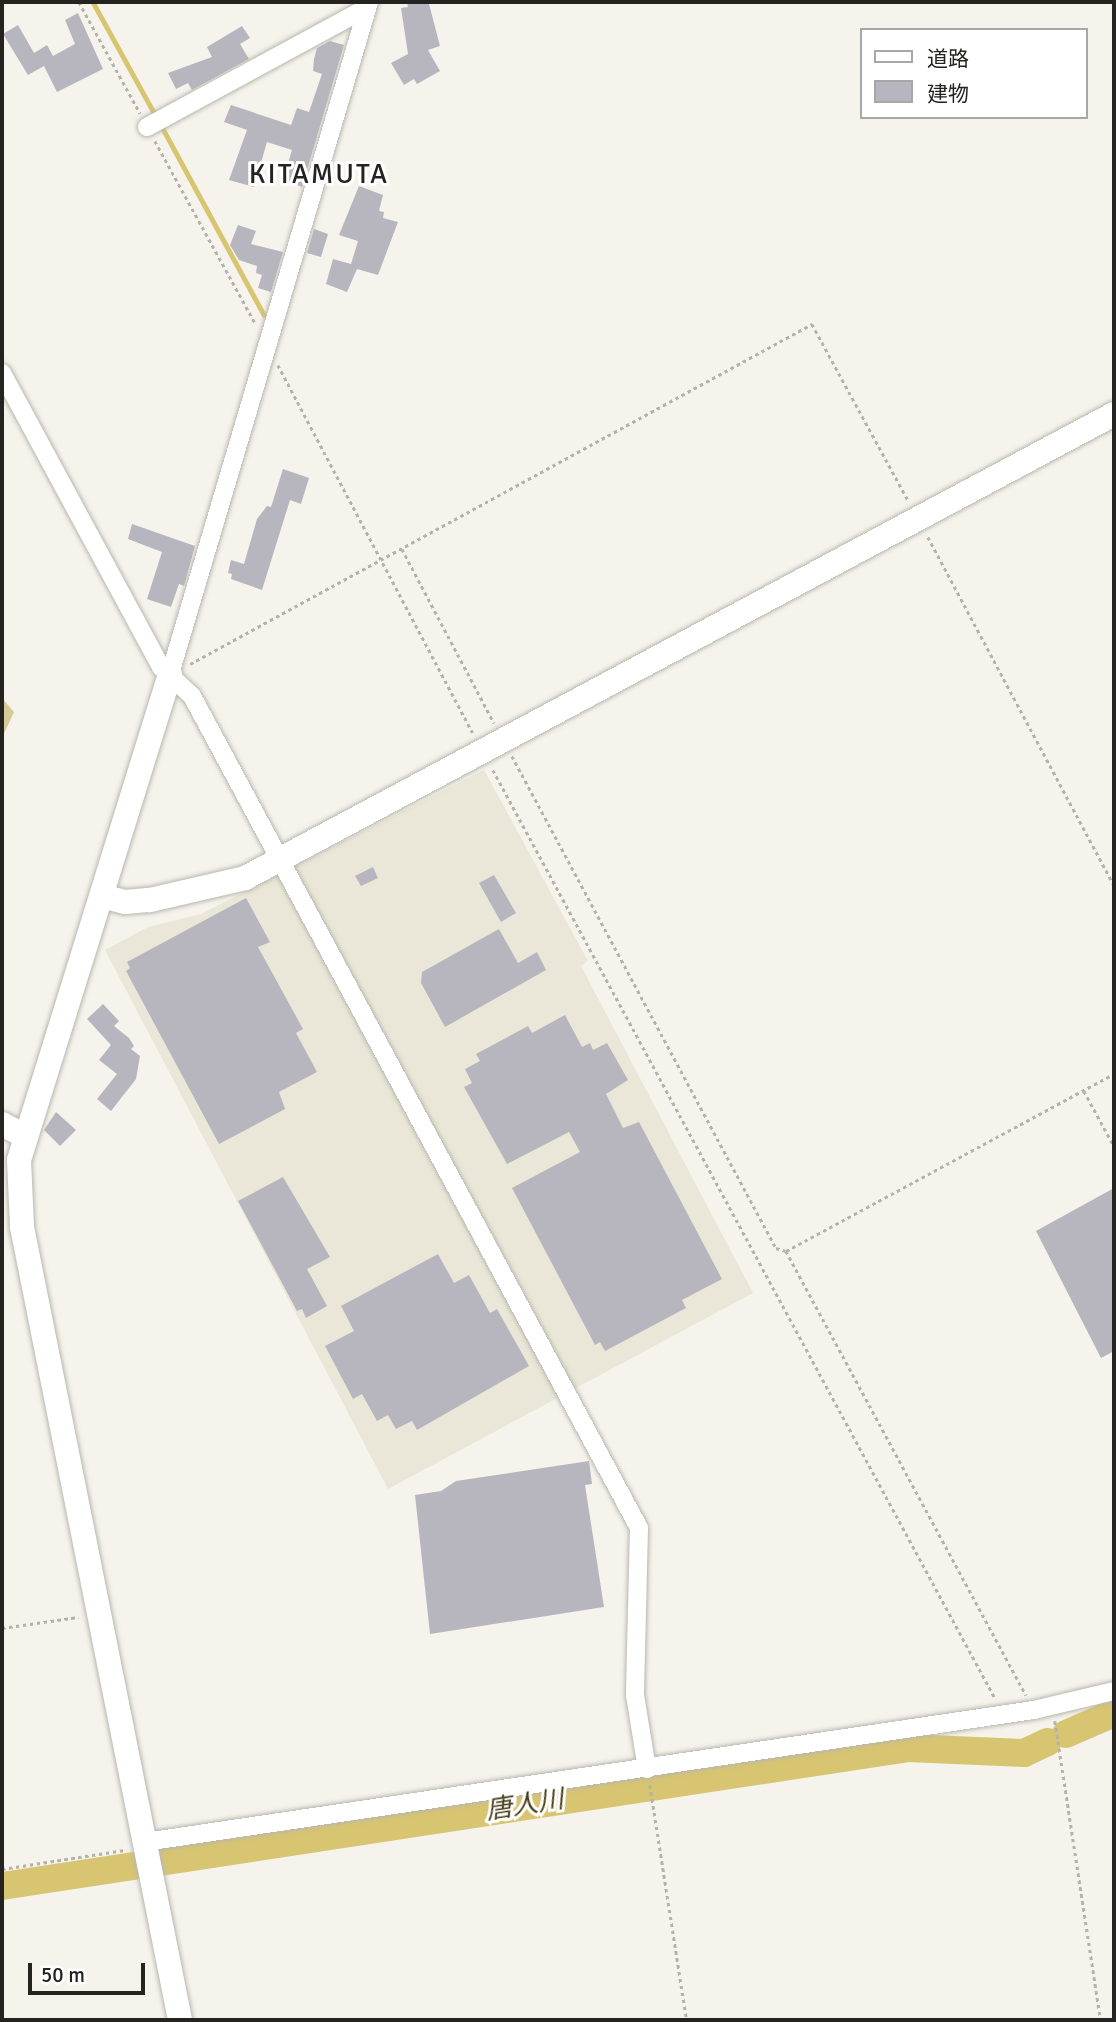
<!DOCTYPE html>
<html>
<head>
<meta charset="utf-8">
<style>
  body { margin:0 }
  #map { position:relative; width:1116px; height:2022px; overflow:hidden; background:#f5f3eb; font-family:Signika,"Noto Sans JP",sans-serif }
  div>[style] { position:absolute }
  .built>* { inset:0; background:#eae7d8 }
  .green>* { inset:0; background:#d7cc97 }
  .stream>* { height:4.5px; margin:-2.25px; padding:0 2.25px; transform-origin:2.25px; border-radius:2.25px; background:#d8c571 }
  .river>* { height:28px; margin:-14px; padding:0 14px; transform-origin:14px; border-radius:14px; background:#d8c571 }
  .building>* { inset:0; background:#b7b6be }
  .path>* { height:2.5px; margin-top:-1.25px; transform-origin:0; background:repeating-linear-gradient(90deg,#b4b2ac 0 3.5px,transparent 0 7px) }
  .roads { filter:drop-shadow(0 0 2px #b8b7af) drop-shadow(0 0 2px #b8b7af) }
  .street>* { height:18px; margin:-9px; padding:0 9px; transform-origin:9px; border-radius:9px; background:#fff }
  .secondary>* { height:24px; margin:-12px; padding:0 12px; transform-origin:12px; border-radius:12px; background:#fff }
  span { translate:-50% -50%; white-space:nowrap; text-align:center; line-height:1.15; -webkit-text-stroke:6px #fff; paint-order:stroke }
  .water-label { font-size:26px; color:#453d18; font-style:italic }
  .quarter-label { font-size:28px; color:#242320; letter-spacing:2px }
  .frame { position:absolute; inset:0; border:4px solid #242320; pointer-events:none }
  .legend { position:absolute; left:860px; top:28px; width:228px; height:91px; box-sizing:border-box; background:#fff; border:2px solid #a7a7a6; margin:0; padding:9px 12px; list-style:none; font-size:21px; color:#242320 }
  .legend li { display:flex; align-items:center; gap:14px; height:35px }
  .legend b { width:35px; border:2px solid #a7a7a6 }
  .scale { position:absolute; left:28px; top:1963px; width:117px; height:32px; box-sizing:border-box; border:4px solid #242320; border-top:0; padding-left:9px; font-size:21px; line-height:24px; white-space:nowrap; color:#242320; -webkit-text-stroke:5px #fff; paint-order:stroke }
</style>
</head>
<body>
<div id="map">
  <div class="built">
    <i style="clip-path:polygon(484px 770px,588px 961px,581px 966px,753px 1293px,388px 1489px,105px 950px,148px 927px,201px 914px)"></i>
  </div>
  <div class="green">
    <i style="clip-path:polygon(2px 698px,14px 712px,2px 738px)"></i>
  </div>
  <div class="stream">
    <i style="left:93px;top:2px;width:132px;rotate:61.1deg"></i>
    <i style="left:161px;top:125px;width:216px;rotate:61.5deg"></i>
  </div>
  <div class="river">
    <i style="left:1066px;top:1734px;width:52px;rotate:-23.6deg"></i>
    <i style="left:2px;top:1886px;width:916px;rotate:-8.66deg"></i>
    <i style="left:908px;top:1748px;width:116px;rotate:2.5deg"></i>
    <i style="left:1024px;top:1753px;width:26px;rotate:-25deg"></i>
  </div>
  <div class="building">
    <i style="clip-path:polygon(407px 2px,429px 4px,440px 46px,428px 50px,440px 71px,417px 84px,414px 79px,404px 85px,391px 63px,408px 54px,401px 8px,408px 7px)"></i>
    <i style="clip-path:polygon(78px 13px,103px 69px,57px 92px,44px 66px,28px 75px,3px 34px,18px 25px,34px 53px,47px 45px,53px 56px,75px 44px,65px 20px)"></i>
    <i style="clip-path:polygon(242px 26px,250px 38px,240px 44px,249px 59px,192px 90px,188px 83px,176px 89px,168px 73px,212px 57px,207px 47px)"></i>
    <i style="clip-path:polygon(330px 41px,344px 45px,302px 187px,283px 180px,292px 150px,267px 142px,254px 187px,229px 180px,247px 130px,224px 122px,231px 105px,291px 125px,297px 108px,309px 112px,322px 74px,313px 71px,314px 59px,317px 48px)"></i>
    <i style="clip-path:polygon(359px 186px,383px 195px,379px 211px,384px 212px,383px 218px,398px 222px,378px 275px,357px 269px,347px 292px,326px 284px,333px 259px,351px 264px,358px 241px,339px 235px)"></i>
    <i style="clip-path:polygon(238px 225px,256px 231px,251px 244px,283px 252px,271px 292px,258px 288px,262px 275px,256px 273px,257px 266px,239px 260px,230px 245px)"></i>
    <i style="clip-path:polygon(314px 229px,328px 234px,321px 257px,307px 253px)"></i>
    <i style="clip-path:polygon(283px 469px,309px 478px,301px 504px,290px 500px,262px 590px,231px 579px,232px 574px,228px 573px,231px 560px,244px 564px,257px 519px,267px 506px,271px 507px)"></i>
    <i style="clip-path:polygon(132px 524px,195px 546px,184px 586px,179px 584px,171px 607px,147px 599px,162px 552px,128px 539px)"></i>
    <i style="clip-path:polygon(373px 867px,378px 878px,361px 886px,355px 876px)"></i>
    <i style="clip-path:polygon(494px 875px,516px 913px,501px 922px,479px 883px)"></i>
    <i style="clip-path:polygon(246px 898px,270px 942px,258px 947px,303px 1029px,296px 1033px,317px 1072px,279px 1092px,285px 1109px,219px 1144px,126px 971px,130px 968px,127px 962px)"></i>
    <i style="clip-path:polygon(499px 929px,518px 963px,537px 952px,546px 970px,445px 1027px,421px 983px,422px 972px)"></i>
    <i style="clip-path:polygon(103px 1004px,119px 1021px,114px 1026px,129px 1038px,134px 1046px,131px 1049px,140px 1056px,136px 1079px,111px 1111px,97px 1099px,117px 1074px,99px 1060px,111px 1045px,87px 1019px)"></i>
    <i style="clip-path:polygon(565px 1015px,582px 1047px,590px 1043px,593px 1050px,607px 1043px,628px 1080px,606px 1094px,623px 1128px,639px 1122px,722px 1279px,682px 1300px,686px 1308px,605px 1351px,600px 1342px,595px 1345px,512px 1188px,580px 1152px,569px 1132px,507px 1164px,464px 1087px,472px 1083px,465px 1069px,480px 1061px,476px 1054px,528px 1026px,532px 1033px)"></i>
    <i style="clip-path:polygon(56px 1112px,76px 1130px,60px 1146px,44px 1130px)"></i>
    <i style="clip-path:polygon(283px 1177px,330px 1257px,307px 1269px,327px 1306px,306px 1318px,302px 1309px,297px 1311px,238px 1201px)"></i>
    <i style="clip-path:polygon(1114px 1188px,1114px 1351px,1101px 1358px,1036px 1231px)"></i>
    <i style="clip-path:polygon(438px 1254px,454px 1283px,469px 1275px,490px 1313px,497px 1309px,529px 1366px,417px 1430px,412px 1421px,396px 1429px,388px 1415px,377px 1421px,362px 1394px,353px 1399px,325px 1346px,354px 1331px,341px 1306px)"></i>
    <i style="clip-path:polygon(589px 1461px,592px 1484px,585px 1485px,604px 1607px,430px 1634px,415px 1495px,441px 1491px,456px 1481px)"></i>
  </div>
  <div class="path">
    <i style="left:79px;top:2px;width:127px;rotate:61.2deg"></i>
    <i style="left:155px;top:141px;width:210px;rotate:61.2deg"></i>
    <i style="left:278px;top:365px;width:416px;rotate:62.1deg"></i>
    <i style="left:928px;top:537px;width:395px;rotate:61.9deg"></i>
    <i style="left:402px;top:549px;width:197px;rotate:62.1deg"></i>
    <i style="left:190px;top:664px;width:709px;rotate:-28.66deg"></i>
    <i style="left:812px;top:324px;width:200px;rotate:61.4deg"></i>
    <i style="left:512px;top:756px;width:558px;rotate:61.78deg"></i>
    <i style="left:776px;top:1248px;width:10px;rotate:17deg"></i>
    <i style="left:786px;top:1251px;width:373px;rotate:-28.4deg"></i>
    <i style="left:493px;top:770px;width:1057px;rotate:61.59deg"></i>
    <i style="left:1084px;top:1091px;width:63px;rotate:61.4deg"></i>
    <i style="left:786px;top:1251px;width:505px;rotate:61.61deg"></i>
    <i style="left:2px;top:1628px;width:77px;rotate:-8.2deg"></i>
    <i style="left:1055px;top:1721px;width:303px;rotate:81.3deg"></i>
    <i style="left:650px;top:1785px;width:238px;rotate:81.1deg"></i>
    <i style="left:2px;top:1869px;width:124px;rotate:-8.8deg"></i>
  </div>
  <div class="roads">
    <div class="street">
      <i style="left:147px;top:127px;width:243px;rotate:-28.5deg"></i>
      <i style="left:361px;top:11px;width:5px;rotate:11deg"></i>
      <i style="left:2px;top:373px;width:334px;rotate:61.6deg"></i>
      <i style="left:161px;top:667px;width:42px;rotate:43.1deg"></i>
      <i style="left:192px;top:696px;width:944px;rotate:61.75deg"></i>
      <i style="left:639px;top:1528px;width:167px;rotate:91.4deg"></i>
      <i style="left:635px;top:1695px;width:75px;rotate:80.8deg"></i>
      <i style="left:170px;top:674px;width:701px;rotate:-73.5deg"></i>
      <i style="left:145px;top:1842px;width:899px;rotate:-8.45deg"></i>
      <i style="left:1034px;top:1710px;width:82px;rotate:-13.4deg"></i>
    </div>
    <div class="secondary">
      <i style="left:170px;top:674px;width:509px;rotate:107.26deg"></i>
      <i style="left:19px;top:1160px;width:67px;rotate:87.4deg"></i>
      <i style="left:22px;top:1227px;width:809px;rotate:78.73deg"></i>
      <i style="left:102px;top:896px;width:24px;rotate:15deg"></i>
      <i style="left:125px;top:902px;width:25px;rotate:-5deg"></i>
      <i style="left:150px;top:900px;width:98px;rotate:-13deg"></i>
      <i style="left:245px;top:878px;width:985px;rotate:-28.1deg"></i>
      <i style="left:2px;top:1124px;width:24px;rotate:28deg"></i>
    </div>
  </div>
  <div class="water-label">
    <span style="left:525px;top:1806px;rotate:-9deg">唐人川</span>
  </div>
  <div class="quarter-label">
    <span style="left:319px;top:174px">KITAMUTA</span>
  </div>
  <div class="frame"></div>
  <ul class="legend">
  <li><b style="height:9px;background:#fff"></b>道路</li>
  <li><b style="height:19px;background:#b7b6be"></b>建物</li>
  </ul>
  <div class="scale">50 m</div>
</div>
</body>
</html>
